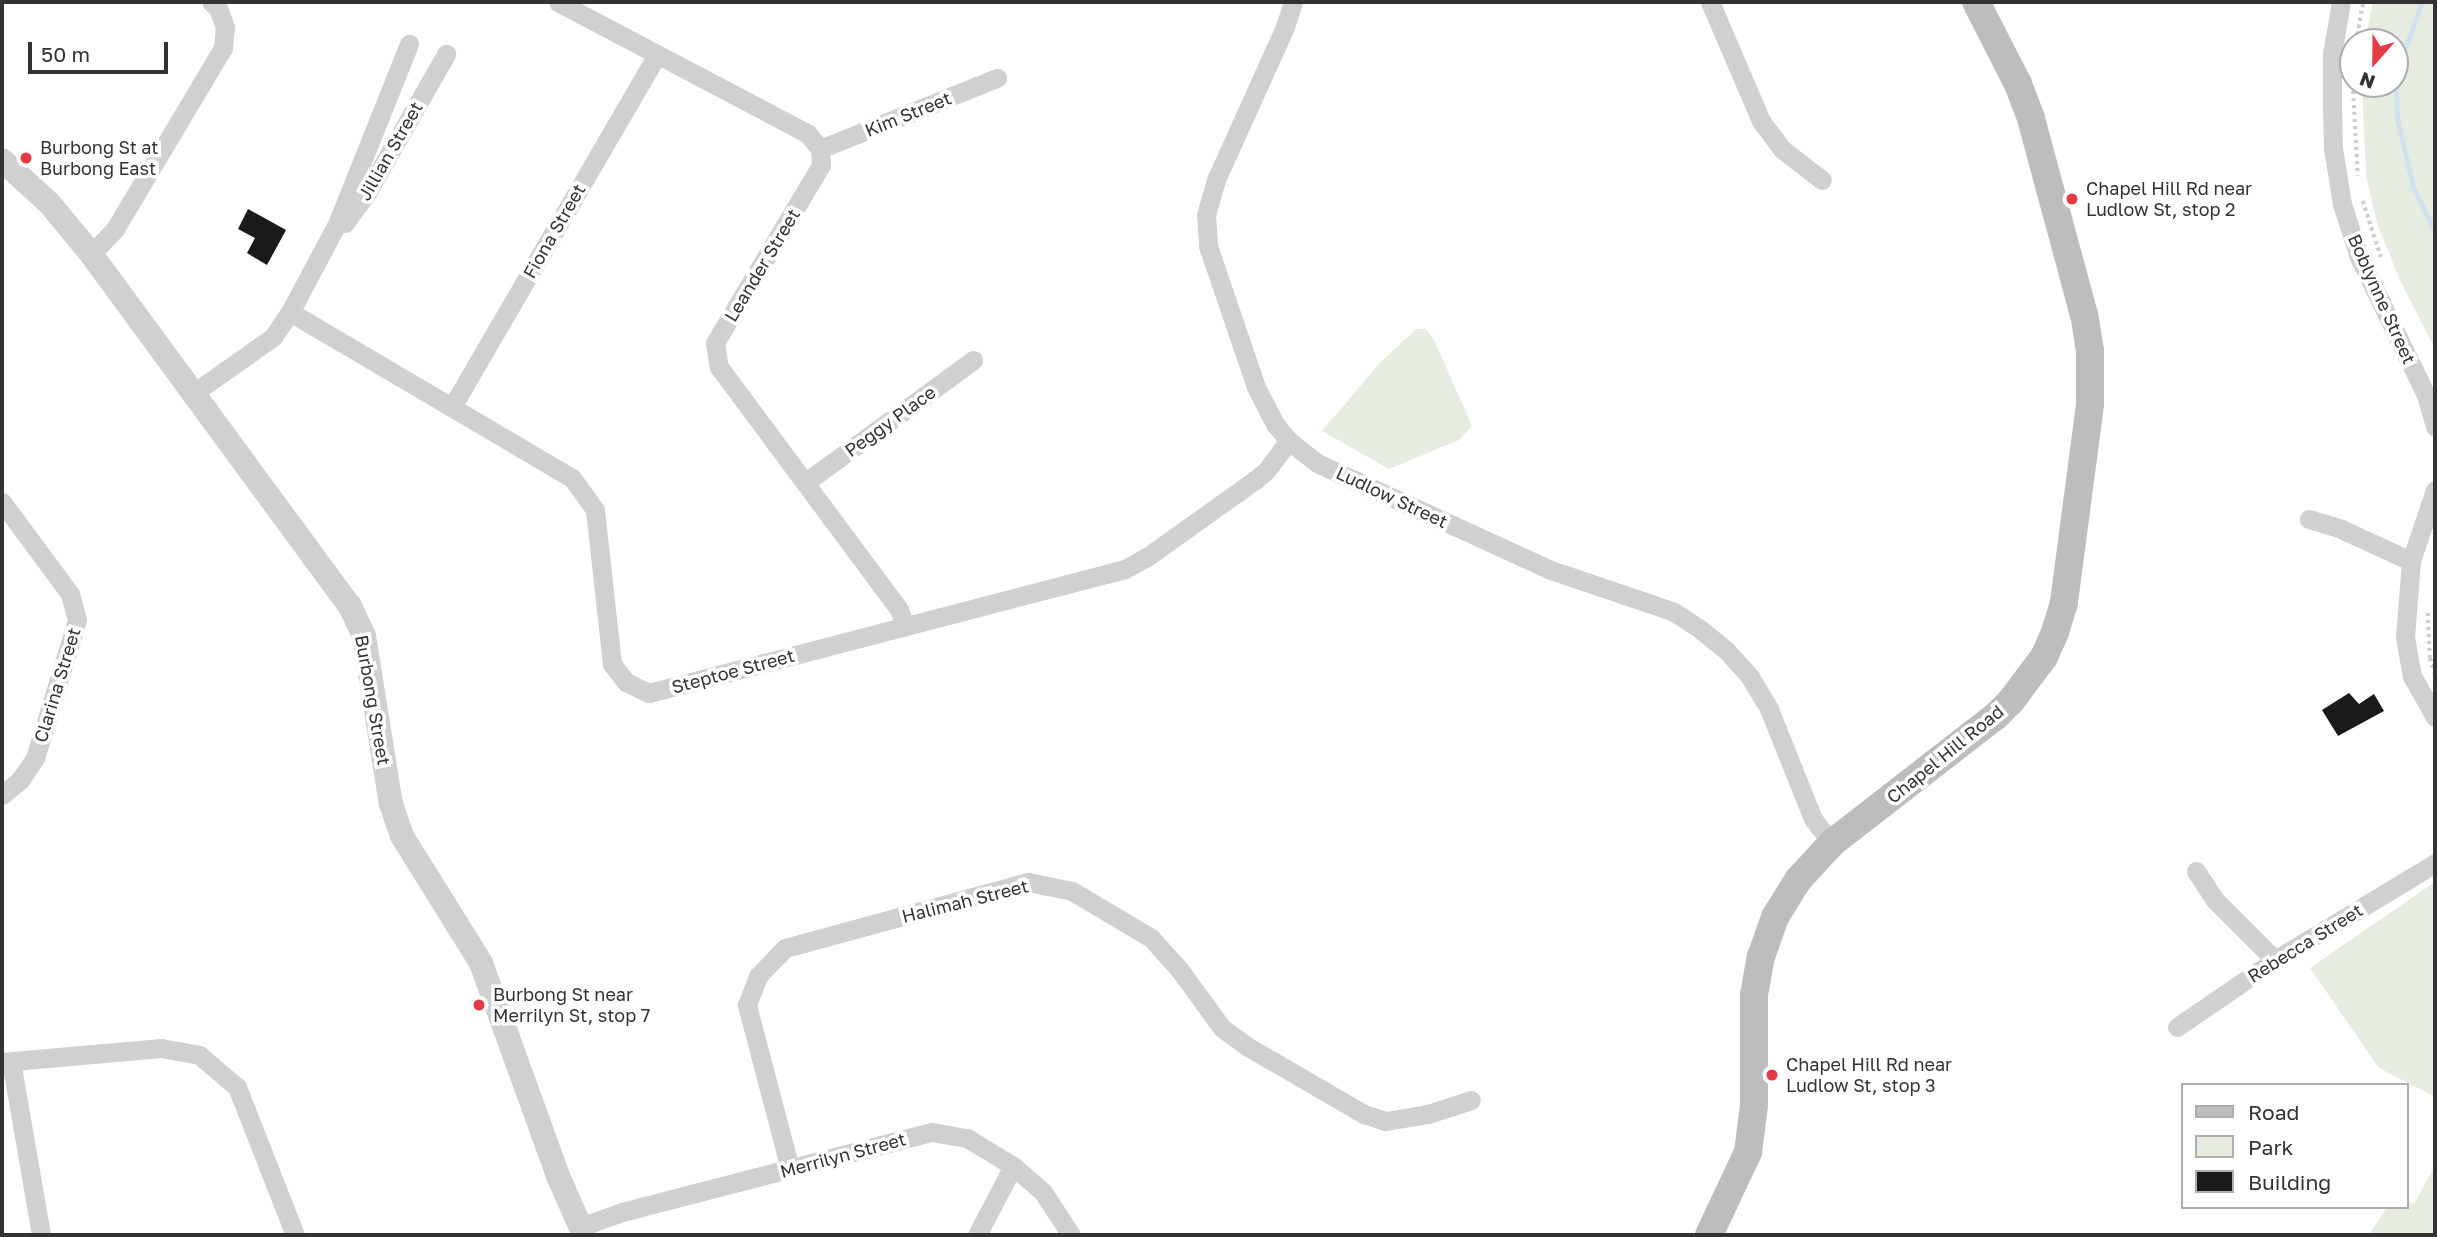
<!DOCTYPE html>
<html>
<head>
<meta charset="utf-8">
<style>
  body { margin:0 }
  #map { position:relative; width:2437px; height:1237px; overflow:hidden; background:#fff; font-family:"Golos Text",sans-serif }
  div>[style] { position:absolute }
  .green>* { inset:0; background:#e6ecdf }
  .stream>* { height:5px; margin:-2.5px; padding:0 2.5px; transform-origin:2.5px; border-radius:2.5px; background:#cfe2ee }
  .building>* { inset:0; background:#1a1a1a }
  .path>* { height:3.5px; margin-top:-1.75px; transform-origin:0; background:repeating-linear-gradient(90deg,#cdcdcd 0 3.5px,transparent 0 7px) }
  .minor>* { height:19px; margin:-9.5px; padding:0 9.5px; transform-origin:9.5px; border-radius:9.5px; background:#d0d0d0 }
  .tertiary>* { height:24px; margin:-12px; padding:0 12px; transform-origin:12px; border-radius:12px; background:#d0d0d0 }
  .secondary>* { height:28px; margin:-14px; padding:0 14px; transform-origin:14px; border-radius:14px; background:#bdbdbd }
  .dots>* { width:19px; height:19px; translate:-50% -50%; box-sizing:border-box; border:4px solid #fff; border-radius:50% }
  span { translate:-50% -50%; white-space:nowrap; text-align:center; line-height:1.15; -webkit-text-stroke:7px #fff; paint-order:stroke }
  .street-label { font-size:18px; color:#333 }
  .poi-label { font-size:18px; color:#333 }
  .left { translate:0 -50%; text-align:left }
  .frame { position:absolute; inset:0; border:4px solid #333; pointer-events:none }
  .legend { position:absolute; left:2181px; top:1083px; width:228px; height:126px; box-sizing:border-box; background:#fff; border:2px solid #adadad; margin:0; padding:9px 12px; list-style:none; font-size:21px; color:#333 }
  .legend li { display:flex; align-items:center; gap:14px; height:35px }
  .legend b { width:35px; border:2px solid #adadad }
  .north { position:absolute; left:2339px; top:28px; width:70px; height:70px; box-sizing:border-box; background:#fff; border:2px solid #adadad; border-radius:50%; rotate:201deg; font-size:19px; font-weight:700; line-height:28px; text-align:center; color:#333 }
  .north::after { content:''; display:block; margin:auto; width:24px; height:32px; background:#e63946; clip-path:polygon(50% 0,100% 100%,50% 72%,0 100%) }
  .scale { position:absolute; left:28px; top:42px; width:140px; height:32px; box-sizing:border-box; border:4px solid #333; border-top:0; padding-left:9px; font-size:21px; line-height:24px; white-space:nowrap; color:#333; -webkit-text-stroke:5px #fff; paint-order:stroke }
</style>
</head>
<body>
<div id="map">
  <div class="green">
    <i style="clip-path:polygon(2373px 2px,2435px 2px,2435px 349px,2400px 280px,2377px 223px,2366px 175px,2362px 84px,2395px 84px,2395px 42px,2365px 42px)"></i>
    <i style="clip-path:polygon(1416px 329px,1426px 329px,1434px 340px,1472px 426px,1459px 440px,1389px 469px,1322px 431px,1380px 363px)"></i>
    <i style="clip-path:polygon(2435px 882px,2435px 1097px,2379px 1068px,2310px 968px)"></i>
    <i style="clip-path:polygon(2435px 1166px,2435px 1235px,2369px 1235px,2387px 1207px,2407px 1207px,2407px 1201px,2414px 1204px)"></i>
  </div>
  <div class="stream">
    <i style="left:2422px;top:2px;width:77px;rotate:109.9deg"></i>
    <i style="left:2396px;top:74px;width:44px;rotate:88.7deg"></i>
    <i style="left:2397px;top:118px;width:71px;rotate:76.9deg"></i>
    <i style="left:2413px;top:187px;width:50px;rotate:63.9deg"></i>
  </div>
  <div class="building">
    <i style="clip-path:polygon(248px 209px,286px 230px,267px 265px,247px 253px,255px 238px,238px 229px)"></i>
    <i style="clip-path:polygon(2349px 693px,2359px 704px,2374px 694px,2384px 711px,2338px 736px,2322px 710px)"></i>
  </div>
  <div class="path">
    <i style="left:2356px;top:42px;width:41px;rotate:-80.1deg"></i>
    <i style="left:2353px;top:84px;width:92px;rotate:86.9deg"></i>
    <i style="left:2363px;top:201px;width:59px;rotate:72.2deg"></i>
    <i style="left:2428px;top:613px;width:45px;rotate:87.5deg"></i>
    <i style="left:2430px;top:658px;width:16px;rotate:72deg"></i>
  </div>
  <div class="minor">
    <i style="left:558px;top:2px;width:283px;rotate:27.8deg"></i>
    <i style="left:808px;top:134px;width:19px;rotate:51deg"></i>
    <i style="left:820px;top:149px;width:16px;rotate:86deg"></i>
    <i style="left:821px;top:165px;width:207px;rotate:120.8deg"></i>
    <i style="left:715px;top:343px;width:24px;rotate:81deg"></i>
    <i style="left:719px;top:367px;width:302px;rotate:53.4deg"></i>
    <i style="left:899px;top:609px;width:18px;rotate:71deg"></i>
    <i style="left:1293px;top:2px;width:26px;rotate:108deg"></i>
    <i style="left:1285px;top:27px;width:168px;rotate:114.3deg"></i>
    <i style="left:1216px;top:180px;width:36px;rotate:106deg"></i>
    <i style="left:1206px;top:215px;width:31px;rotate:86deg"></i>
    <i style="left:1208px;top:246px;width:149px;rotate:71.2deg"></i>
    <i style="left:1256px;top:387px;width:42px;rotate:62.8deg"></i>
    <i style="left:1275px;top:424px;width:22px;rotate:51deg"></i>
    <i style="left:1289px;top:441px;width:36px;rotate:38deg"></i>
    <i style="left:1317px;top:463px;width:254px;rotate:24.6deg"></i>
    <i style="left:1548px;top:569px;width:133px;rotate:18.8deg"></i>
    <i style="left:1674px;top:612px;width:31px;rotate:33deg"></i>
    <i style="left:1700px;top:629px;width:33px;rotate:39deg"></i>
    <i style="left:1726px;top:650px;width:36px;rotate:48deg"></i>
    <i style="left:1750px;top:677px;width:37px;rotate:59deg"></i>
    <i style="left:1769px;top:709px;width:118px;rotate:68.2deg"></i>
    <i style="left:1813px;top:819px;width:31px;rotate:52deg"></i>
    <i style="left:1710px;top:2px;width:129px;rotate:66.8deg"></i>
    <i style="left:1761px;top:121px;width:36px;rotate:53deg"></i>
    <i style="left:1783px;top:150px;width:49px;rotate:37.6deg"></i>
    <i style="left:2341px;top:2px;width:53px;rotate:99.8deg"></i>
    <i style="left:2332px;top:54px;width:50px;rotate:90deg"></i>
    <i style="left:2332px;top:104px;width:44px;rotate:88.7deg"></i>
    <i style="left:2333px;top:148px;width:57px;rotate:80.9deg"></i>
    <i style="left:2342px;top:204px;width:56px;rotate:72.2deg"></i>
    <i style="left:2359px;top:257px;width:153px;rotate:64.1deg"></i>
    <i style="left:2426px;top:395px;width:33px;rotate:74deg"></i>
    <i style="left:820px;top:149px;width:191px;rotate:-21.9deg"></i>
    <i style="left:345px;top:223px;width:39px;rotate:-54deg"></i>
    <i style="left:368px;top:191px;width:158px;rotate:-60.3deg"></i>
    <i style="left:91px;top:254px;width:35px;rotate:-46deg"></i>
    <i style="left:115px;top:229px;width:211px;rotate:-59.2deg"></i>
    <i style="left:223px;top:48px;width:21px;rotate:-85deg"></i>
    <i style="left:225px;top:27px;width:20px;rotate:-110deg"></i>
    <i style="left:218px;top:8px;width:9px;rotate:-139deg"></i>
    <i style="left:290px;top:312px;width:100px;rotate:-61.9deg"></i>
    <i style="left:337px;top:224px;width:194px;rotate:-68.2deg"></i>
    <i style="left:195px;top:392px;width:95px;rotate:-35.2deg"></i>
    <i style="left:273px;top:337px;width:30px;rotate:-56deg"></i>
    <i style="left:290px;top:312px;width:327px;rotate:30.5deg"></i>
    <i style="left:572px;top:478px;width:39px;rotate:54deg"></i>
    <i style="left:595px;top:510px;width:155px;rotate:83.7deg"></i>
    <i style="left:612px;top:664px;width:23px;rotate:52deg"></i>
    <i style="left:626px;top:682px;width:25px;rotate:26deg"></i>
    <i style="left:649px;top:693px;width:492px;rotate:-14.6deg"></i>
    <i style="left:1125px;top:569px;width:25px;rotate:-29deg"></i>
    <i style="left:1147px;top:557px;width:133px;rotate:-35.5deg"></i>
    <i style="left:1255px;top:480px;width:14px;rotate:-39deg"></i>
    <i style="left:1266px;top:471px;width:38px;rotate:-53deg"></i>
    <i style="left:452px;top:407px;width:406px;rotate:-59.8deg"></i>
    <i style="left:806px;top:482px;width:207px;rotate:-36.1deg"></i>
    <i style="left:2435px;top:490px;width:75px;rotate:108.7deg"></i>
    <i style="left:2411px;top:561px;width:76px;rotate:94.5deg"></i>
    <i style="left:2405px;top:637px;width:40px;rotate:80deg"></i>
    <i style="left:2412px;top:676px;width:47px;rotate:60.7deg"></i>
    <i style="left:2px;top:502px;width:114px;rotate:53.5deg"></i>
    <i style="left:70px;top:594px;width:27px;rotate:75deg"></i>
    <i style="left:77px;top:620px;width:144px;rotate:106.9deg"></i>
    <i style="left:35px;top:758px;width:27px;rotate:124deg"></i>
    <i style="left:20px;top:780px;width:23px;rotate:140deg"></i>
    <i style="left:2309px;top:519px;width:34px;rotate:17deg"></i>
    <i style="left:2341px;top:529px;width:77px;rotate:24.6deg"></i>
    <i style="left:2196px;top:871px;width:33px;rotate:57deg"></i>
    <i style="left:2214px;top:899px;width:86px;rotate:45deg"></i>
    <i style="left:2177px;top:1027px;width:119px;rotate:-34.4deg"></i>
    <i style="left:2275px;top:960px;width:187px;rotate:-31.2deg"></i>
    <i style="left:11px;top:1061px;width:177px;rotate:80.2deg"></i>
    <i style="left:2px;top:1062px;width:160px;rotate:-5deg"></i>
    <i style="left:161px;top:1048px;width:39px;rotate:10deg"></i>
    <i style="left:199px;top:1055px;width:50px;rotate:40.1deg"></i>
    <i style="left:237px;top:1087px;width:159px;rotate:68.6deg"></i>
    <i style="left:790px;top:1169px;width:170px;rotate:-104.7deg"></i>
    <i style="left:747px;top:1005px;width:31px;rotate:-69deg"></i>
    <i style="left:758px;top:976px;width:39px;rotate:-46deg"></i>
    <i style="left:785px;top:948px;width:252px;rotate:-15.2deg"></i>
    <i style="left:1028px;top:882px;width:45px;rotate:11.6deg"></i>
    <i style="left:1072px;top:891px;width:92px;rotate:30.7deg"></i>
    <i style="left:1151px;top:938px;width:42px;rotate:47.9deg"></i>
    <i style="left:1179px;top:969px;width:73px;rotate:53.9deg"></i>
    <i style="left:1222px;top:1028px;width:34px;rotate:36deg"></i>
    <i style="left:1250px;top:1048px;width:132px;rotate:30.1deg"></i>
    <i style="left:1364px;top:1114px;width:23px;rotate:18deg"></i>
    <i style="left:1386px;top:1121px;width:43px;rotate:-9.5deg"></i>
    <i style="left:1428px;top:1114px;width:45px;rotate:-18deg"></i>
    <i style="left:580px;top:1227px;width:45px;rotate:-19.7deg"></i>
    <i style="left:622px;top:1212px;width:320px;rotate:-14.5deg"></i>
    <i style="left:932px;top:1132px;width:36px;rotate:10deg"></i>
    <i style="left:967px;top:1138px;width:54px;rotate:31.3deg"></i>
    <i style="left:1013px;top:1166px;width:40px;rotate:41deg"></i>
    <i style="left:1043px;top:1192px;width:51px;rotate:56.9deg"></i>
    <i style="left:977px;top:1235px;width:78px;rotate:-62.4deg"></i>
  </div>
  <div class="tertiary">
    <i style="left:2px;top:160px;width:65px;rotate:42.5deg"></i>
    <i style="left:50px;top:204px;width:65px;rotate:50.6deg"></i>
    <i style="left:91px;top:254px;width:437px;rotate:53.7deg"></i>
    <i style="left:350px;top:606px;width:33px;rotate:65deg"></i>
    <i style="left:364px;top:636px;width:170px;rotate:80.9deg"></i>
    <i style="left:391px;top:804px;width:34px;rotate:71deg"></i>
    <i style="left:402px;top:836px;width:150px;rotate:58.1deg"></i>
    <i style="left:481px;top:963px;width:226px;rotate:70.1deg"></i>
    <i style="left:558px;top:1176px;width:64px;rotate:66.2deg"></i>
  </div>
  <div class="secondary">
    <i style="left:1709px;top:1235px;width:92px;rotate:-64.8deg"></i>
    <i style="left:1748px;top:1152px;width:47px;rotate:-82.7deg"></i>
    <i style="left:1754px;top:1105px;width:110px;rotate:-90deg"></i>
    <i style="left:1754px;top:995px;width:39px;rotate:-80deg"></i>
    <i style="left:1761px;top:957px;width:42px;rotate:-70.7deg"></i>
    <i style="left:1775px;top:917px;width:44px;rotate:-58.1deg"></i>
    <i style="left:1798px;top:880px;width:50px;rotate:-47.4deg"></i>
    <i style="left:1832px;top:843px;width:207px;rotate:-37.8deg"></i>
    <i style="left:1996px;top:716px;width:21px;rotate:-45deg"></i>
    <i style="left:2011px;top:701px;width:55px;rotate:-53.1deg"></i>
    <i style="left:2044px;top:657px;width:27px;rotate:-66deg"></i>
    <i style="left:2055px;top:632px;width:31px;rotate:-73deg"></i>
    <i style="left:2064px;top:602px;width:200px;rotate:-82.5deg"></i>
    <i style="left:2090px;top:404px;width:53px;rotate:-90deg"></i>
    <i style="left:2090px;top:351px;width:36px;rotate:-99deg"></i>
    <i style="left:2084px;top:315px;width:204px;rotate:-105.1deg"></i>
    <i style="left:2031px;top:118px;width:36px;rotate:-111deg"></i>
    <i style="left:2018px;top:84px;width:92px;rotate:-117.1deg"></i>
  </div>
  <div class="dots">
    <i style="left:26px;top:158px;background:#e63946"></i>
    <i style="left:2072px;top:199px;background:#e63946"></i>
    <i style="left:479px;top:1005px;background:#e63946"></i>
    <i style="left:1772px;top:1075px;background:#e63946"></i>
  </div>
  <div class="street-label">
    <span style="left:908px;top:114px;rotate:-22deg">Kim Street</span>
    <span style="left:390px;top:151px;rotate:-60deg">Jillian Street</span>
    <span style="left:554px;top:231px;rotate:-60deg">Fiona Street</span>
    <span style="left:762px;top:265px;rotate:-59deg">Leander Street</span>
    <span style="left:2382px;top:299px;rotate:66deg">Boblynne Street</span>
    <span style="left:890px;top:421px;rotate:-36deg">Peggy Place</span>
    <span style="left:1392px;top:497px;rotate:25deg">Ludlow Street</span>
    <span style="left:733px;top:671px;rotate:-15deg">Steptoe Street</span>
    <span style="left:57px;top:685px;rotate:-73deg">Clarina Street</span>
    <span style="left:373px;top:700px;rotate:80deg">Burbong Street</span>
    <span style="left:1945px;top:754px;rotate:-39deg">Chapel Hill Road</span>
    <span style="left:965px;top:901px;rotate:-14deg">Halimah Street</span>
    <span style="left:2305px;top:943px;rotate:-32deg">Rebecca Street</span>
    <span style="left:843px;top:1155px;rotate:-15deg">Merrilyn Street</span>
  </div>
  <div class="poi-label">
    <span class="left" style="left:40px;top:158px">Burbong St at<br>Burbong East</span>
    <span class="left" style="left:2086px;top:199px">Chapel Hill Rd near<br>Ludlow St, stop 2</span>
    <span class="left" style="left:493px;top:1005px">Burbong St near<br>Merrilyn St, stop 7</span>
    <span class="left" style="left:1786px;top:1075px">Chapel Hill Rd near<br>Ludlow St, stop 3</span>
  </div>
  <div class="frame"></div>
  <ul class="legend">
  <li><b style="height:9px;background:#bdbdbd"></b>Road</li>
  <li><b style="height:19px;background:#e6ecdf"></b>Park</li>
  <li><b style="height:19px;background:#1a1a1a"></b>Building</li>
  </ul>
  <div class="north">N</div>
  <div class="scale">50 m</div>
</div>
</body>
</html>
